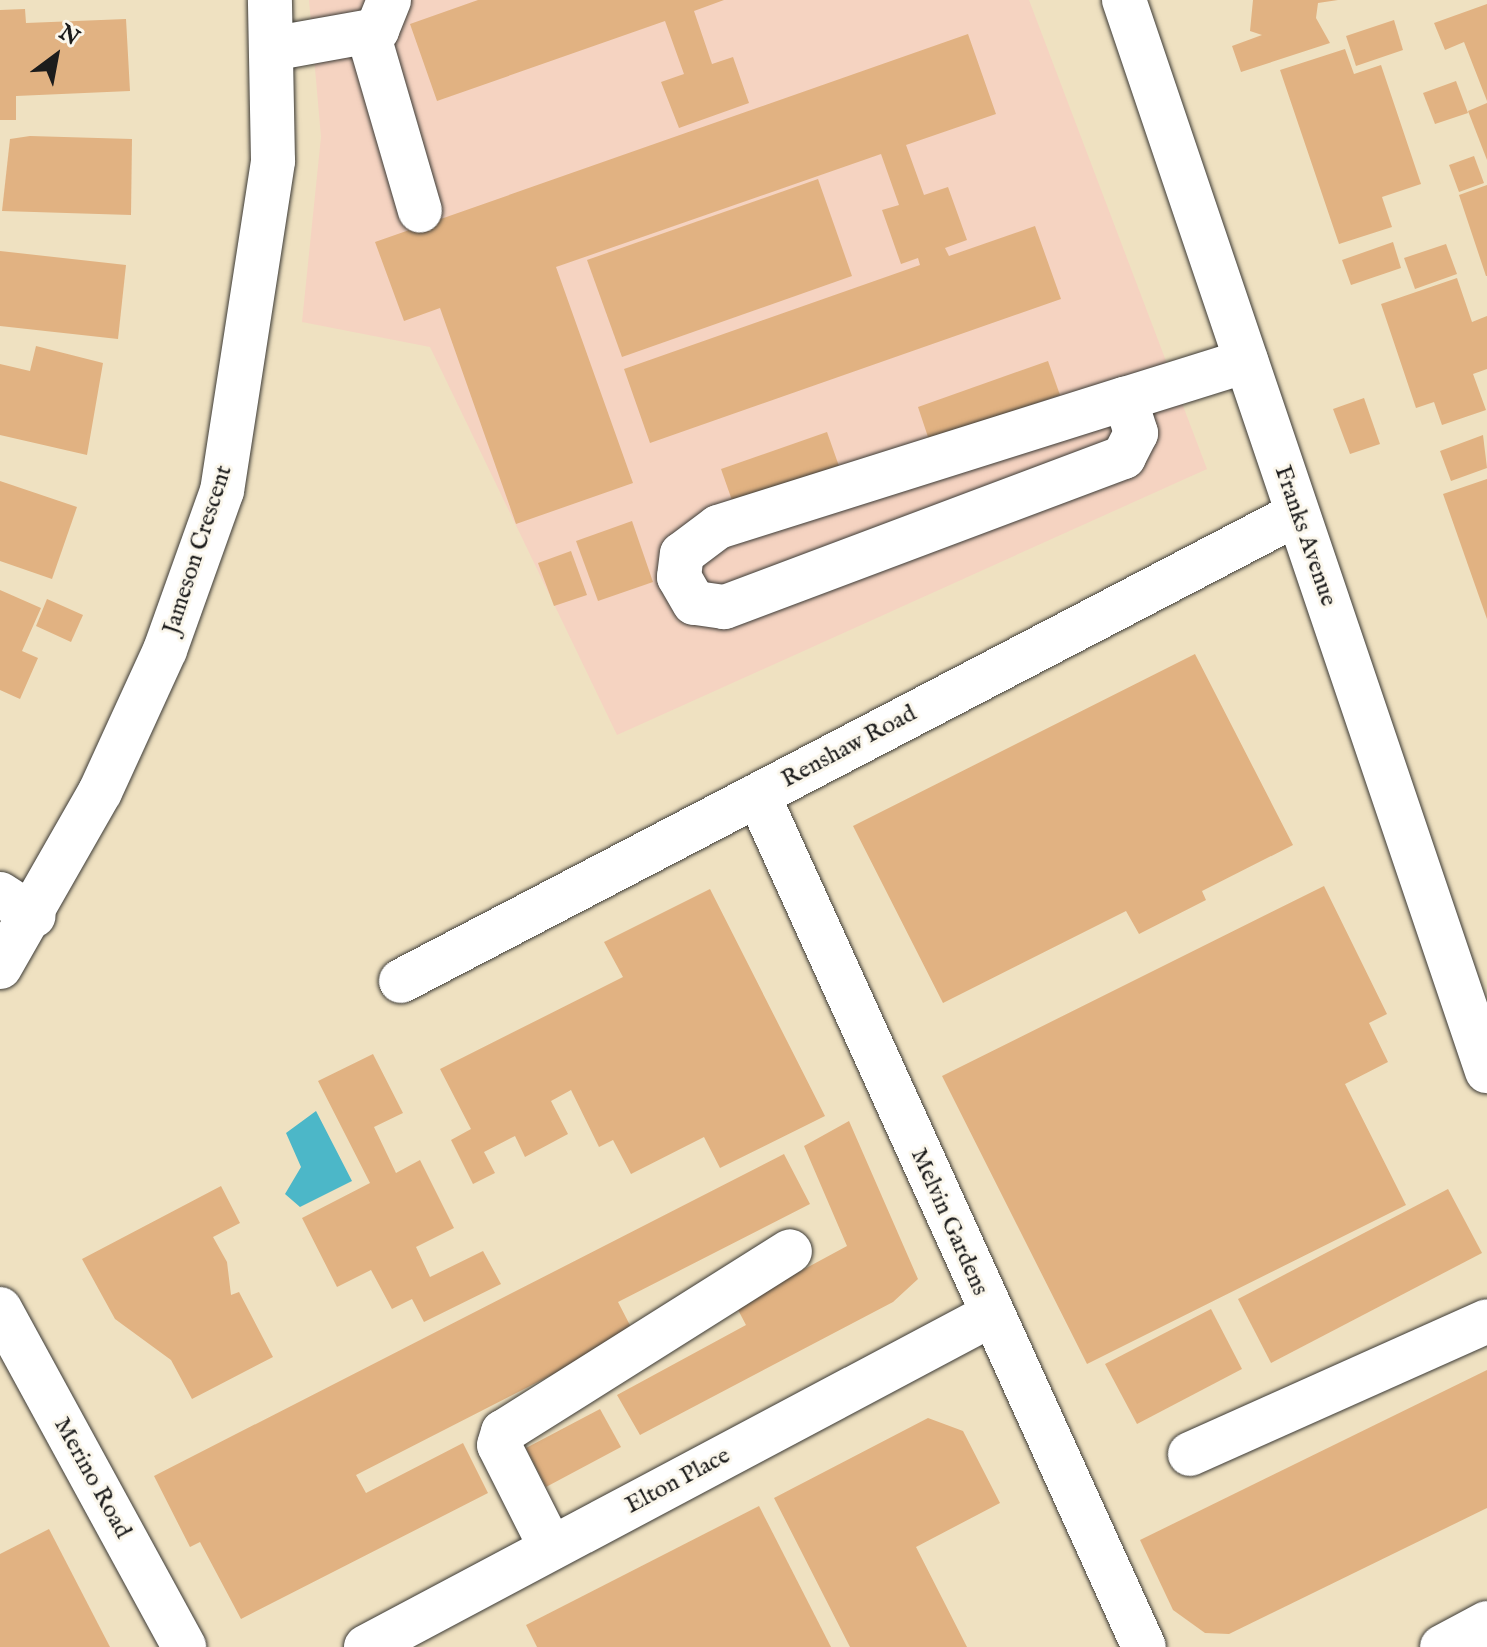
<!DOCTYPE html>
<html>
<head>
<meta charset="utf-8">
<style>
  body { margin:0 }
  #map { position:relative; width:1487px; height:1647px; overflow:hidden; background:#efe1c1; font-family:"IM FELL English",serif }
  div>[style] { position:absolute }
  .built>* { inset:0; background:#f5d3c1 }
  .water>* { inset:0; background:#4cb7c8 }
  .building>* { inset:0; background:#e1b282 }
  .roads { filter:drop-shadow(0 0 2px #3c3a35) drop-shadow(0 0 2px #3c3a35) }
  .minor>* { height:44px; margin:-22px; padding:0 22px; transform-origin:22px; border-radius:22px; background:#fff }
  .major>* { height:44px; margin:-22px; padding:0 22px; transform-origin:22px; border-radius:22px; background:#fff }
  span { translate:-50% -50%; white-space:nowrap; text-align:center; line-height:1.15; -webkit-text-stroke:6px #fbf7ec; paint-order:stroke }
  .street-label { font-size:24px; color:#1c1c1c }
  .north { position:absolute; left:16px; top:16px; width:80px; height:80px; -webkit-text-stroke:6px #fbf7ec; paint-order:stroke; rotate:32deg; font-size:22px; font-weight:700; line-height:32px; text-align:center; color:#1c1c1c }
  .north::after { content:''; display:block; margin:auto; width:28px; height:36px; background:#1c1c1c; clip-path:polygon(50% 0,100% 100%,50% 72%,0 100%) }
</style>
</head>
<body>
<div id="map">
  <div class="built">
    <i style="clip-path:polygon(309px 0,1029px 0,1207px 469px,617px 735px,430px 347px,302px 322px,321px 137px)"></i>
  </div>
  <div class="water">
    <i style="clip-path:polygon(316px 1111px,352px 1181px,300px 1207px,285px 1194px,301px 1167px,286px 1133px)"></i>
  </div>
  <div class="building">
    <i style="clip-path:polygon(478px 0,724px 0,694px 11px,712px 64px,733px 57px,749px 103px,679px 128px,661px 82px,684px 74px,665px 21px,437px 101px,410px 24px)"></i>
    <i style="clip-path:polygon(1253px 0,1338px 0,1318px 3px,1316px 18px,1330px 43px,1241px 72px,1232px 46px,1262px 35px,1250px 31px)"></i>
    <i style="clip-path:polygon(1487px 4px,1487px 101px,1464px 42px,1445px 50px,1434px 23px)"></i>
    <i style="clip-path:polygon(25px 9px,26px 23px,126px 19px,130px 91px,16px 96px,16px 120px,0 120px,0 10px)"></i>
    <i style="clip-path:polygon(1394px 20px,1403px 50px,1356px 66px,1346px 36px)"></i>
    <i style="clip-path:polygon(968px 34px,996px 114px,906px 145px,924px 195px,948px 187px,967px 240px,945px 248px,949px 256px,1035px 226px,1061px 299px,650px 443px,624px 369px,920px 265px,918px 258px,901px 264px,882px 210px,899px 205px,881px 154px,556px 267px,633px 483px,516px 524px,440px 308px,404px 321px,375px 242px)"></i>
    <i style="clip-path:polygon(1345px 49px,1354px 74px,1381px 65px,1421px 184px,1382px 197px,1392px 227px,1339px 244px,1280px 70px)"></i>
    <i style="clip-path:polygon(1456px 81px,1468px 113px,1435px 124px,1423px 93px)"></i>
    <i style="clip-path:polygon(1487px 103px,1487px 160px,1468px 111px)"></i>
    <i style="clip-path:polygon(30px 136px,132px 139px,131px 215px,2px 211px,10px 139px)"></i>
    <i style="clip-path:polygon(1474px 156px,1484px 183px,1459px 192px,1449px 165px)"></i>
    <i style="clip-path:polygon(818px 179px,852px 276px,622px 357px,587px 260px)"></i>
    <i style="clip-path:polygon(1487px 185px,1487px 276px,1486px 276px,1459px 195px)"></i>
    <i style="clip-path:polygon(1393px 242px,1401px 268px,1351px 285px,1342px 260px)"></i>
    <i style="clip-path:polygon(1446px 244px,1457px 274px,1415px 289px,1404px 258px)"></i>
    <i style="clip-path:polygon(0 251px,126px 265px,118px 339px,0 326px)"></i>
    <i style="clip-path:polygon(1457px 278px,1472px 322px,1487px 316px,1487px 369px,1473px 374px,1486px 410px,1442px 425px,1434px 402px,1416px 408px,1381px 304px)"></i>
    <i style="clip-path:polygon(36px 346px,103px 363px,87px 455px,0 435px,0 364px,30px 371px)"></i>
    <i style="clip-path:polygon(1048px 361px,1060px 395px,929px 440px,918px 407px)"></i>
    <i style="clip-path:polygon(1364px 398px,1380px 444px,1350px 454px,1333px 409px)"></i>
    <i style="clip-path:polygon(827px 432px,840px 469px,734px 506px,721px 469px)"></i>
    <i style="clip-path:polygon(1483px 435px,1487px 468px,1451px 481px,1440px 451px)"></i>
    <i style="clip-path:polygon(1487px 479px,1487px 619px,1443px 494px)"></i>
    <i style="clip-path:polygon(0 481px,77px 507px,52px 579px,0 561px)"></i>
    <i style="clip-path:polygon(632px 521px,653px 582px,598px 601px,576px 541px)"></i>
    <i style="clip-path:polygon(571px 551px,587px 595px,554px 606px,538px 563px)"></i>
    <i style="clip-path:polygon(0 590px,41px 608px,22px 651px,38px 658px,20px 699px,0 690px)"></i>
    <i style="clip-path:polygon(47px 599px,83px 615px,71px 642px,36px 626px)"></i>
    <i style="clip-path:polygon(1195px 654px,1293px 845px,1202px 891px,1206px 900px,1139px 934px,1126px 911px,943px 1003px,853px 826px)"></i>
    <i style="clip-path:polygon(1324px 886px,1387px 1014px,1369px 1023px,1388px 1062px,1345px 1084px,1406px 1205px,1087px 1364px,942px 1076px)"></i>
    <i style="clip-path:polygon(710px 889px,825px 1116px,720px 1168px,704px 1137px,631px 1174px,613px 1140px,599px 1147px,571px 1090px,551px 1101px,568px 1134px,525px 1157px,515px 1136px,484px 1152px,495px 1173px,473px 1184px,451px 1140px,471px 1129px,440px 1069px,623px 977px,604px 942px)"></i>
    <i style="clip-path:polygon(373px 1054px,403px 1113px,374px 1127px,396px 1173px,420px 1160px,454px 1228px,416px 1247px,430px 1277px,483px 1251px,501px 1284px,424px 1322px,412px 1299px,392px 1309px,371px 1270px,337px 1287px,302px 1218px,370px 1183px,318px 1081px)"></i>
    <i style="clip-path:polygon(849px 1121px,918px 1279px,893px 1302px,640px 1435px,617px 1395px,746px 1325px,736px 1306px,847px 1246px,804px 1146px)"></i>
    <i style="clip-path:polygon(784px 1154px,810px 1204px,618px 1302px,634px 1333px,356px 1475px,366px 1493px,463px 1443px,488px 1493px,241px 1619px,200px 1542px,190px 1547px,154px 1476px)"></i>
    <i style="clip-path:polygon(221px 1186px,240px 1223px,213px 1237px,227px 1262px,231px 1295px,239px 1292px,273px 1357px,192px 1399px,171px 1360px,115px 1319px,82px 1259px)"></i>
    <i style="clip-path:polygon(1448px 1189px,1482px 1253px,1271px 1363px,1238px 1299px)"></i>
    <i style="clip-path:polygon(1211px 1309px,1242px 1369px,1137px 1424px,1105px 1364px)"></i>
    <i style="clip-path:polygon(1487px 1370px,1487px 1508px,1229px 1634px,1205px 1633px,1173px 1610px,1140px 1540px)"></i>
    <i style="clip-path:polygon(600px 1409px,621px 1447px,546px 1487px,526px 1448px)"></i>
    <i style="clip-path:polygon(928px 1418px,963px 1431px,1000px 1503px,916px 1547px,967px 1647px,850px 1647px,774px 1498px)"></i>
    <i style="clip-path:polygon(759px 1506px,831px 1647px,537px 1647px,526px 1625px)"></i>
    <i style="clip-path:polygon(49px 1529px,110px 1647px,0 1647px,0 1554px)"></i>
  </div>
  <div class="roads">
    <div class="minor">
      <i style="left:1124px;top:0;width:1131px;rotate:71.28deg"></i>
      <i style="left:368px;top:33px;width:185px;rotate:73.7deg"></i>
      <i style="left:271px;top:49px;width:108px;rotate:-10.2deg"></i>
      <i style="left:377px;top:30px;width:32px;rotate:-68deg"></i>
      <i style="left:1125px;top:399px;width:36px;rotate:72deg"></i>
      <i style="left:1136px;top:433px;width:27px;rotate:117deg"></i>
      <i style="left:1124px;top:457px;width:427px;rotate:159.4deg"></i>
      <i style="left:724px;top:607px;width:30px;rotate:-172deg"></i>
      <i style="left:694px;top:603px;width:30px;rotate:-120deg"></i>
      <i style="left:679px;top:577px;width:23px;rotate:-83deg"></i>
      <i style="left:682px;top:554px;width:45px;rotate:-36.9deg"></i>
      <i style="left:718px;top:527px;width:427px;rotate:-17.5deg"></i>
      <i style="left:1125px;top:399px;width:127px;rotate:-17.4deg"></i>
      <i style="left:758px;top:795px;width:935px;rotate:65.63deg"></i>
      <i style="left:0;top:894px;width:40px;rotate:32.9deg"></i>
      <i style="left:0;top:967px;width:202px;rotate:-60.3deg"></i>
      <i style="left:100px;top:792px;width:156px;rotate:-65.4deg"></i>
      <i style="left:165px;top:650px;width:169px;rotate:-70.3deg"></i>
      <i style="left:222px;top:491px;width:334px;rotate:-81.2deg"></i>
      <i style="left:273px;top:161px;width:161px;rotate:-91.1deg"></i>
      <i style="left:401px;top:981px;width:1010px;rotate:-27.53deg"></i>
      <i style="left:0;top:1309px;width:385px;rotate:61.4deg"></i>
      <i style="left:1190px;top:1454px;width:325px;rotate:-24.1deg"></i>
      <i style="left:551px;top:1548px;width:115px;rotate:-116.8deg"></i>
      <i style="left:499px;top:1445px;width:14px;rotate:-73deg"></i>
      <i style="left:503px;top:1432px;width:339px;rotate:-32.2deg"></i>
      <i style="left:366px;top:1647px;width:708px;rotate:-27.98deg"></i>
    </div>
    <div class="major">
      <i style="left:1442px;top:1647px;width:51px;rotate:-28.1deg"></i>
    </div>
  </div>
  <div class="street-label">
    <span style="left:1305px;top:536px;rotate:71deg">Franks Avenue</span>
    <span style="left:198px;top:550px;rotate:-72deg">Jameson Crescent</span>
    <span style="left:849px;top:747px;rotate:-28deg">Renshaw Road</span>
    <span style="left:949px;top:1222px;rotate:66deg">Melvin Gardens</span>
    <span style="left:92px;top:1478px;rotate:61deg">Merino Road</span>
    <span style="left:678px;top:1481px;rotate:-28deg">Elton Place</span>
  </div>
  <div class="north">N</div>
</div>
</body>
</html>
